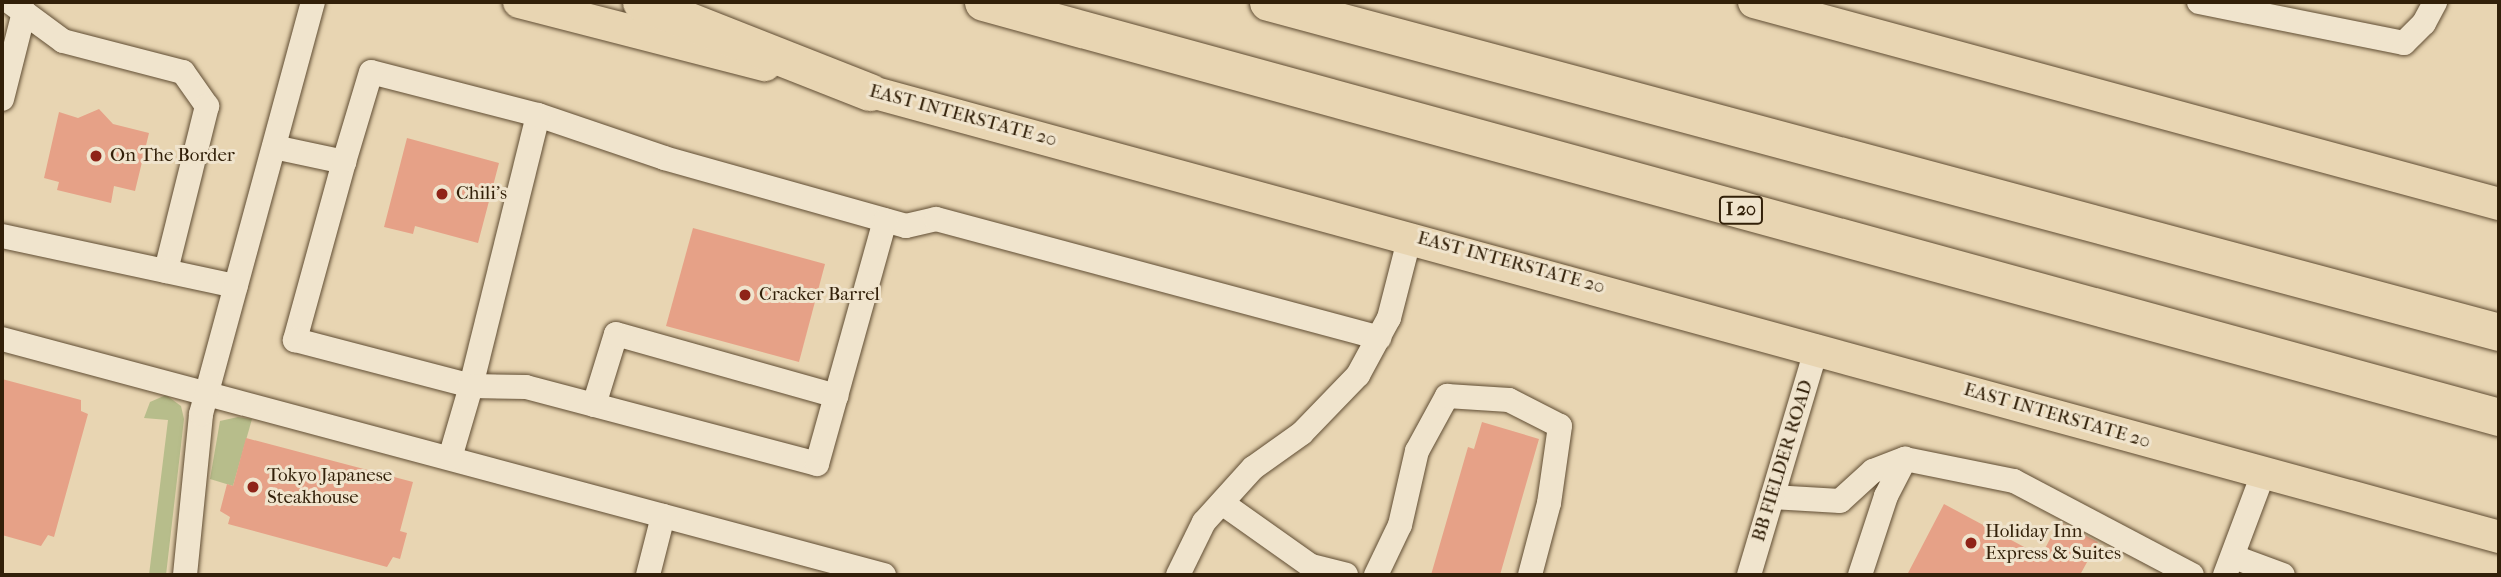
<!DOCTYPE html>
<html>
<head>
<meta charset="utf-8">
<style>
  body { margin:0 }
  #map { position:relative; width:2501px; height:577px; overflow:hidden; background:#e8d5b2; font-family:"IM FELL French Canon",serif }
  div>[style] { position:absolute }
  .green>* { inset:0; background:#b7bd8b }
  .building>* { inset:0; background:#e6a187 }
  .roads { filter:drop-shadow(0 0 2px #604d33) drop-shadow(0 0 2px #604d33) }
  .minor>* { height:24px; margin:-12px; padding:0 12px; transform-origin:12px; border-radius:12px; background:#f0e4cd }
  .major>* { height:32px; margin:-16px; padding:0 16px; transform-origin:16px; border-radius:16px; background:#e8d5b2 }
  .highway>* { height:37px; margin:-18.5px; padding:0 18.5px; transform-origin:18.5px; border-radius:18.5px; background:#e8d5b2 }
  .dots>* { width:19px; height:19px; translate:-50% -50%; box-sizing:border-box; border:4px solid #f0e4cd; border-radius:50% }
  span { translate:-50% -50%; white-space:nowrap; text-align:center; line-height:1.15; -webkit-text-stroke:6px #f0e4cd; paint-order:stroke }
  .shield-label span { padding:2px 5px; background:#f0e4cd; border:2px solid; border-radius:5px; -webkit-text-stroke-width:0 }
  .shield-label { font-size:18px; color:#322009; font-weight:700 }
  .street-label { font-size:19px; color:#322009 }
  .poi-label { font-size:19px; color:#322009 }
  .left { translate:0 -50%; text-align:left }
  .frame { position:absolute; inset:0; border:4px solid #322009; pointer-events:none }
</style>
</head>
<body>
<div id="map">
  <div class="green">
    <i style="clip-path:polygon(166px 395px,181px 406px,184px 419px,166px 575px,149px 575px,168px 420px,144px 418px,150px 402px)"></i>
    <i style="clip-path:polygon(238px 417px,252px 419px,233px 486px,210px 479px,220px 421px)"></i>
  </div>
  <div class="building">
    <i style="clip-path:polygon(99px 109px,113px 124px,149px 133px,135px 191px,114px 186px,111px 203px,57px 190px,59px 182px,44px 178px,59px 112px,78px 118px)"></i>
    <i style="clip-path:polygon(407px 138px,499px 163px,478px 243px,415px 226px,413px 234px,384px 227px)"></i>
    <i style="clip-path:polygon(693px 228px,825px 264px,799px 362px,666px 326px)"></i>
    <i style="clip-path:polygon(2px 379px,81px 400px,81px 411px,88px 414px,54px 537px,48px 535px,41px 546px,2px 535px)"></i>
    <i style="clip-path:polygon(1482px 422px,1539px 439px,1500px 575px,1431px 575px,1468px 447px,1474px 449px)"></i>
    <i style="clip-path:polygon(246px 438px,413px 482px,400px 531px,407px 533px,400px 559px,393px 557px,387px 567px,228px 524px,230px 517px,220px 511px,227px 484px,233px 486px)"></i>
    <i style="clip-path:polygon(1944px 504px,2041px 556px,2059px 522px,2098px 542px,2080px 575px,1907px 575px)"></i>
  </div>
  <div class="roads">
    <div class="minor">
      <i style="left:10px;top:2px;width:66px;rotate:36.3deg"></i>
      <i style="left:63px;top:41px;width:124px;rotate:14.5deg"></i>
      <i style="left:183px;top:72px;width:42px;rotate:54.8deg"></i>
      <i style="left:207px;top:106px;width:170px;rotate:104deg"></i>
      <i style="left:2199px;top:2px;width:209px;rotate:11.3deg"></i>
      <i style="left:2404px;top:43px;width:28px;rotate:-45deg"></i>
      <i style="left:2424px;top:23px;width:24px;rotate:-62deg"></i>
      <i style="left:2px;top:99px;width:90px;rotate:-75.8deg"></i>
      <i style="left:538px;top:115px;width:133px;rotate:18.8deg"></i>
      <i style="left:664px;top:158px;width:251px;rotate:15.7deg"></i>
      <i style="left:906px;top:226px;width:31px;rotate:-13deg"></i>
      <i style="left:936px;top:219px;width:459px;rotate:15deg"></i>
      <i style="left:274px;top:147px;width:72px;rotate:12.1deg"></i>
      <i style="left:344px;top:162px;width:185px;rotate:105.4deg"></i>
      <i style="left:295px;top:340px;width:182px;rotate:14.6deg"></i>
      <i style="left:471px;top:386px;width:279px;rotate:-76.1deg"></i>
      <i style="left:538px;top:115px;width:172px;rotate:-165.6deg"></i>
      <i style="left:371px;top:72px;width:94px;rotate:106.7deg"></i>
      <i style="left:2px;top:236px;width:239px;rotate:12.1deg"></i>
      <i style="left:2px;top:339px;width:913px;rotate:14.98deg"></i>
      <i style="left:594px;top:405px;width:74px;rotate:-72.8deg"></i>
      <i style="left:616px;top:334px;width:229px;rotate:15.7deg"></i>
      <i style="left:450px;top:458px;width:75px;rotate:-73.7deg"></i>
      <i style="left:471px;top:386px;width:55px;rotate:1deg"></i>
      <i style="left:526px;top:387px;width:301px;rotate:14.8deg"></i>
      <i style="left:817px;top:464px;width:253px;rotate:-74.4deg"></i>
      <i style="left:1772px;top:497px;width:68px;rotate:3.4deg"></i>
      <i style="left:1840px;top:501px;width:45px;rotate:-42.3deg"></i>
      <i style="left:1873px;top:471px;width:34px;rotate:-21deg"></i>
      <i style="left:1905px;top:459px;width:111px;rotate:11.4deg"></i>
      <i style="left:2014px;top:481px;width:201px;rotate:27.8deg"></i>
      <i style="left:1222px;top:503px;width:109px;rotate:35.3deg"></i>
      <i style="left:1311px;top:566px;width:36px;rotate:14deg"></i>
      <i style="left:2234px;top:557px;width:52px;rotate:20.2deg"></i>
      <i style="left:185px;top:575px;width:162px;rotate:-84.3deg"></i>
      <i style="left:201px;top:414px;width:427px;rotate:-74.8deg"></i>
      <i style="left:648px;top:575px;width:61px;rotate:-75.7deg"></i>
      <i style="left:1178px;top:575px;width:59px;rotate:-63.9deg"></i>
      <i style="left:1204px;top:522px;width:73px;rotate:-47.8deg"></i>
      <i style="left:1253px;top:468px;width:60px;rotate:-35.5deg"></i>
      <i style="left:1302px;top:433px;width:81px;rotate:-46deg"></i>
      <i style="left:1358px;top:375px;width:65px;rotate:-61.5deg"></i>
      <i style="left:1389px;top:318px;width:85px;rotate:-75.6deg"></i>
      <i style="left:1376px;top:575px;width:55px;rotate:-64.4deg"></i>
      <i style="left:1400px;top:525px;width:76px;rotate:-77.1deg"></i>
      <i style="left:1417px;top:451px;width:63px;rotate:-61.4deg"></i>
      <i style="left:1447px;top:396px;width:62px;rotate:3.7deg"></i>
      <i style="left:1509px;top:400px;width:57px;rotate:27deg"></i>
      <i style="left:1560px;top:426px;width:78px;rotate:98.1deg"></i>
      <i style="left:1549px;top:503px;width:74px;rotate:104.8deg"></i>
      <i style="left:1749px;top:575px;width:238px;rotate:-73.4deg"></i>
      <i style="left:1860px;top:575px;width:83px;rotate:-71.8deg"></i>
      <i style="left:1886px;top:496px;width:42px;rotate:-62.8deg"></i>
      <i style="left:2225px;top:575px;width:108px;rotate:-69.4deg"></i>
    </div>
    <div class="major">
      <i style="left:519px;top:2px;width:254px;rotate:14.4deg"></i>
      <i style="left:1754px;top:2px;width:772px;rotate:15.17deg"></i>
      <i style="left:846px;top:85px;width:1714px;rotate:15.29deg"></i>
    </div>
    <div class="highway">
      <i style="left:641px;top:2px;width:246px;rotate:21.5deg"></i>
      <i style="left:983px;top:2px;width:1572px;rotate:15.31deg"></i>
      <i style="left:1268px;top:2px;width:1274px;rotate:15.01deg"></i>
    </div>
  </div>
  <div class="dots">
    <i style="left:96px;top:156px;background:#8f2418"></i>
    <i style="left:442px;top:194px;background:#8f2418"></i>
    <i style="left:745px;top:295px;background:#8f2418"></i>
    <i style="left:253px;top:487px;background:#8f2418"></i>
    <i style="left:1971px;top:543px;background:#8f2418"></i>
  </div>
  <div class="shield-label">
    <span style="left:1741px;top:210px">I 20</span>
  </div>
  <div class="street-label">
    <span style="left:963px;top:116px;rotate:15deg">EAST INTERSTATE 20</span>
    <span style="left:1511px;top:263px;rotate:15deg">EAST INTERSTATE 20</span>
    <span style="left:2057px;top:416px;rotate:16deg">EAST INTERSTATE 20</span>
    <span style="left:1783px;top:461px;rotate:-73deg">BB FIELDER ROAD</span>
  </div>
  <div class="poi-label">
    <span class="left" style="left:110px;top:156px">On The Border</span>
    <span class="left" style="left:456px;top:194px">Chili's</span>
    <span class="left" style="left:759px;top:295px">Cracker Barrel</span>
    <span class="left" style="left:267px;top:487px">Tokyo Japanese<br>Steakhouse</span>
    <span class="left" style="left:1985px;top:543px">Holiday Inn<br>Express &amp; Suites</span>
  </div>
  <div class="frame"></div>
</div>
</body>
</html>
